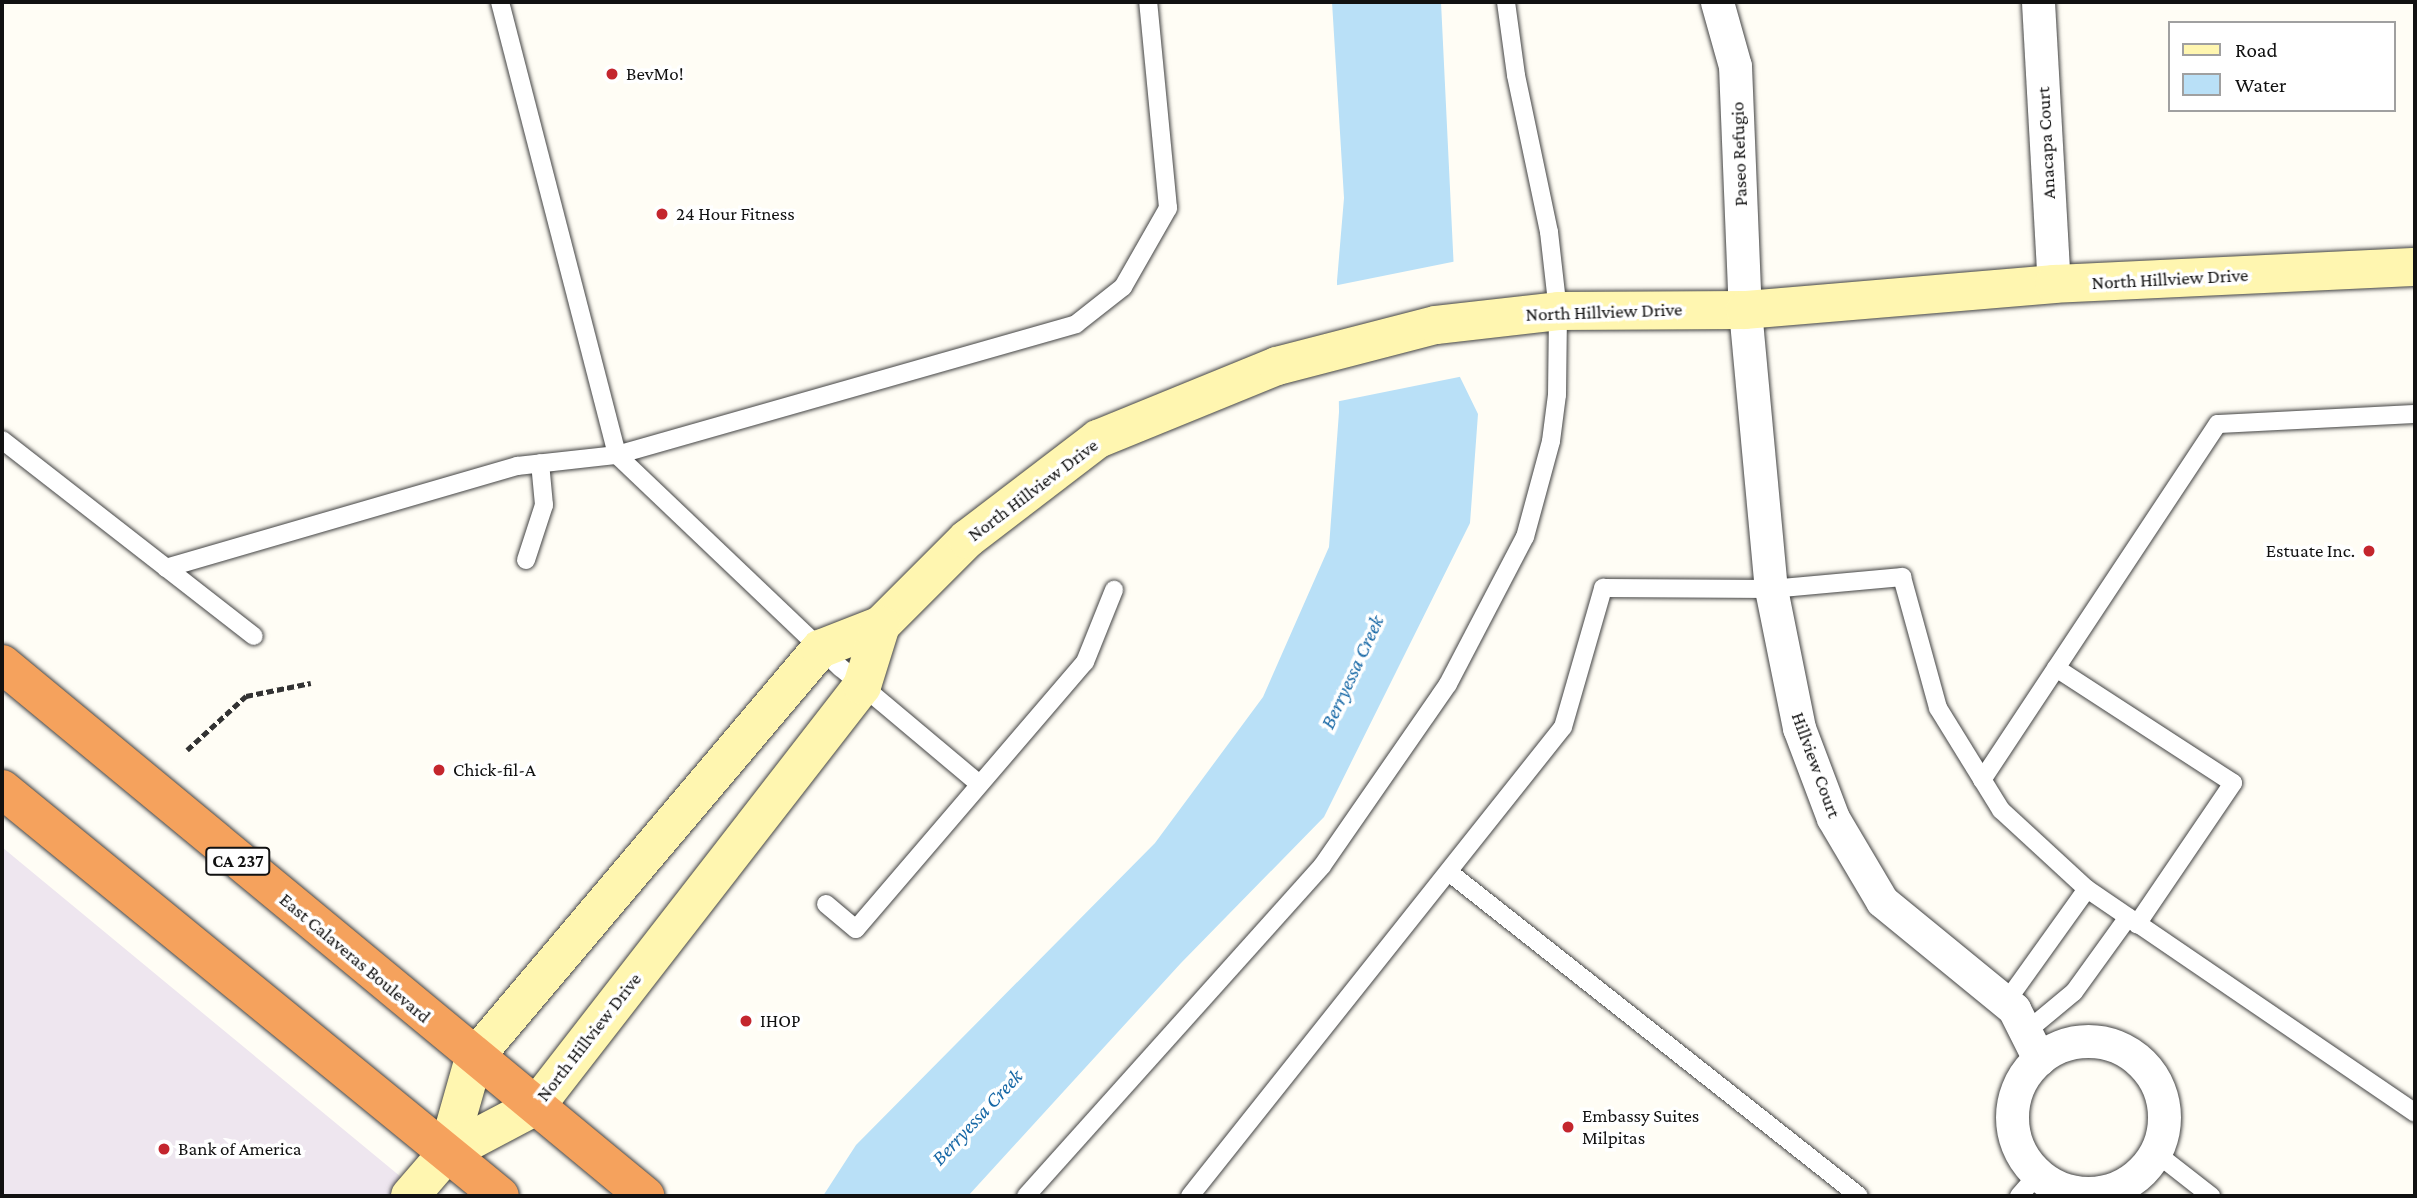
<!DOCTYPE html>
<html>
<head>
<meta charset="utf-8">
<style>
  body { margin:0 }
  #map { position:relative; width:2417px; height:1198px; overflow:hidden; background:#fffdf5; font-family:"Crimson Pro",serif }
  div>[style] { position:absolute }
  .industrial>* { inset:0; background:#eee6ef }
  .water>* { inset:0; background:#b9e0f7 }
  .pier>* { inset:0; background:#fffdf5 }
  .path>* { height:4.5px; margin-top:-2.25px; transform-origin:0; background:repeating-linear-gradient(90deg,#333 0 7px,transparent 0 10.5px) }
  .roads { filter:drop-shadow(0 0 2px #444) drop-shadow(0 0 2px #444) }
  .lane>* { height:18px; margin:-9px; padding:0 9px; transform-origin:9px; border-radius:9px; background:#fff }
  .street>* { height:33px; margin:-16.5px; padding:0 16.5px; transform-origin:16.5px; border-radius:16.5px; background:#fff }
  .street>.ring { margin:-16.5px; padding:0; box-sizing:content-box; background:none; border:33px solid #fff; border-radius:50% }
  .secondary>* { height:38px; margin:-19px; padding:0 19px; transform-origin:19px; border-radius:19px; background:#fff6b0 }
  .highway>* { height:38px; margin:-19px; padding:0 19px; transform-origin:19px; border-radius:19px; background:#f5a25d }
  .dots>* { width:19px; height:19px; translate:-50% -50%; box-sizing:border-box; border:4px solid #fff; border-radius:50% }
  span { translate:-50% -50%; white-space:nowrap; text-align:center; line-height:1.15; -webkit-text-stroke:7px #fff; paint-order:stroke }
  .shield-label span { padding:2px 5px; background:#fff; border:2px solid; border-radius:5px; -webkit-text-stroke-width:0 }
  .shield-label { font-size:18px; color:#111; font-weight:700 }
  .poi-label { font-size:19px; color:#111 }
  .left { translate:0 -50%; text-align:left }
  .right { translate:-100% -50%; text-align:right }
  .street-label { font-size:19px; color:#111 }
  .water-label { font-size:21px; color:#1768a6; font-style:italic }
  .frame { position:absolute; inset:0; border:4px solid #111; pointer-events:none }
  .legend { position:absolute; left:2168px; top:21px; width:228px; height:91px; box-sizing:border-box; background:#fff; border:2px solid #a0a0a0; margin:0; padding:9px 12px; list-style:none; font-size:21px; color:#111 }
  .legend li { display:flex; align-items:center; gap:14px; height:35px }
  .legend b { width:35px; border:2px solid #a0a0a0 }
</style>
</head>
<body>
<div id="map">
  <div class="industrial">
    <i style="clip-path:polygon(2px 847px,20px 862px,424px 1196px,2px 1196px)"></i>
  </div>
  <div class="water">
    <i style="clip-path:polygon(1332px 2px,1441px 2px,1459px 375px,1478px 414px,1470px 523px,1324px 817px,1181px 963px,968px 1196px,823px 1196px,856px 1145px,1155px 843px,1263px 697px,1329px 547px,1339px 412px,1337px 281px,1344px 198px)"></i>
  </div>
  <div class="pier">
    <i style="clip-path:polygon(1457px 261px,1464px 376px,1335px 402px,1333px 286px)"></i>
  </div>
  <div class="path">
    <i style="left:187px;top:750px;width:80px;rotate:-42.5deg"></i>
    <i style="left:246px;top:696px;width:66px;rotate:-11.3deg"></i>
  </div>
  <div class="roads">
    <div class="lane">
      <i style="left:500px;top:2px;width:468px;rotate:75.5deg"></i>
      <i style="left:617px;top:455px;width:309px;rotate:43.6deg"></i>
      <i style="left:841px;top:668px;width:180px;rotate:40deg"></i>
      <i style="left:2px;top:440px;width:319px;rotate:37.9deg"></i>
      <i style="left:526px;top:560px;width:58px;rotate:-71.9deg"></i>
      <i style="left:544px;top:505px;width:42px;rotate:-95.4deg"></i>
      <i style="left:166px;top:568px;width:366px;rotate:-16.2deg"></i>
      <i style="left:517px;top:466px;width:101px;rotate:-6.3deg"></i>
      <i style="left:617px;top:455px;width:477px;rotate:-15.9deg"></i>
      <i style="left:1076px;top:324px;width:60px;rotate:-38.2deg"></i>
      <i style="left:1123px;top:287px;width:91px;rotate:-60.3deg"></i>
      <i style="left:1168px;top:208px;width:207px;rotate:-95.5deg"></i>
      <i style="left:2056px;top:668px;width:211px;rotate:33deg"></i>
      <i style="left:2233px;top:783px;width:171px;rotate:124.2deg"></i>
      <i style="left:1982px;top:780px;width:427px;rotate:-56.5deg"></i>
      <i style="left:2218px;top:424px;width:197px;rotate:-2.9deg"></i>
      <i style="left:1450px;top:873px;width:521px;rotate:38.3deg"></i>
      <i style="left:826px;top:904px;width:39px;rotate:40deg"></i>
      <i style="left:856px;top:929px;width:352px;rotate:-49.4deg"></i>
      <i style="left:1085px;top:662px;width:78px;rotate:-68.1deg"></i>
      <i style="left:2006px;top:1002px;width:139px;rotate:-54.4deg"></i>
      <i style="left:2027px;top:1031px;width:61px;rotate:-39.7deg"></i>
      <i style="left:2074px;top:992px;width:92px;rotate:-54.2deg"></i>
      <i style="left:2156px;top:1153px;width:70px;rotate:38deg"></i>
      <i style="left:1026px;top:1196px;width:443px;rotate:-48.1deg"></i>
      <i style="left:1322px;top:866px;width:221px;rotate:-55.3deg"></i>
      <i style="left:1448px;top:684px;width:166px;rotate:-62.4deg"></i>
      <i style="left:1525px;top:537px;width:99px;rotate:-74.8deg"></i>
      <i style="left:1551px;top:441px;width:46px;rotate:-82.6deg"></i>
      <i style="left:1557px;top:395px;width:84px;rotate:-89.3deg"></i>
      <i style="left:1558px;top:311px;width:80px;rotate:-96.5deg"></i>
      <i style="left:1549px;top:232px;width:160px;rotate:-101.9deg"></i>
      <i style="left:1516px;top:75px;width:74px;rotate:-97.8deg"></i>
      <i style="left:1190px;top:1196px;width:599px;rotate:-51.5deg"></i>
      <i style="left:1563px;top:727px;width:145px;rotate:-73.9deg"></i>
      <i style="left:1603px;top:588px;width:168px;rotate:0.3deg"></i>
      <i style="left:1771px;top:589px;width:132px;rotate:-5.2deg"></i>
      <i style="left:1902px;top:577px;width:136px;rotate:74.6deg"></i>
      <i style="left:1938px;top:708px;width:120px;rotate:58.3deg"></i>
      <i style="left:2001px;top:810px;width:117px;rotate:42.6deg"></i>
      <i style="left:2087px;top:889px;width:397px;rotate:34.3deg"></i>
      <i style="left:2019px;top:1196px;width:28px;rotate:-49deg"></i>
    </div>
    <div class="street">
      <i style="left:1717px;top:2px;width:66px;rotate:74.3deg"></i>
      <i style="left:1735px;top:66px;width:244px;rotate:87.7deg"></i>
      <i style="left:1745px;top:310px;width:280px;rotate:84.7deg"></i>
      <i style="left:1771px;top:589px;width:142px;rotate:78.6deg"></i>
      <i style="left:1799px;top:728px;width:96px;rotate:69.3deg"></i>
      <i style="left:1833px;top:818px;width:96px;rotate:59.4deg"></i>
      <i style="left:1882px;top:901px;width:171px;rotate:39.3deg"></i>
      <i style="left:2014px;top:1009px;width:56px;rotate:63.4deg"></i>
      <i style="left:2038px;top:2px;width:282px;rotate:86.8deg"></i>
      <i class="ring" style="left:2012px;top:1041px;width:119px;height:119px"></i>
    </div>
    <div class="secondary">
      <i style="left:447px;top:1153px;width:99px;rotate:-74.1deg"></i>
      <i style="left:474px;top:1058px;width:536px;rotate:-49.77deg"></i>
      <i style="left:820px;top:649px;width:66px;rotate:-21.5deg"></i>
      <i style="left:881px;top:625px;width:122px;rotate:-45deg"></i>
      <i style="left:967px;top:539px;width:165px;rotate:-37.4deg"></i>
      <i style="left:1098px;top:439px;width:193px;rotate:-22.2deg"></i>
      <i style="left:1277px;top:366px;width:164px;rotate:-14.5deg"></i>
      <i style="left:1436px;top:325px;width:123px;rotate:-6.5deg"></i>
      <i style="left:1558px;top:311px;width:187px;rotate:-0.3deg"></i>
      <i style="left:1745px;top:310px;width:310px;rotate:-4.8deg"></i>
      <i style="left:2054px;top:284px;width:361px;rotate:-2.7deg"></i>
      <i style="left:410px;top:1196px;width:57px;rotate:-49.3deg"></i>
      <i style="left:447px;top:1153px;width:101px;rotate:-27.8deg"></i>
      <i style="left:536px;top:1106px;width:532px;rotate:-52.18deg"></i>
      <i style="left:862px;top:686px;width:64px;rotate:-72.7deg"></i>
    </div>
    <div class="highway">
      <i style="left:2px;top:664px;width:835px;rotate:39.6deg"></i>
      <i style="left:2px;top:789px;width:643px;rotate:39.26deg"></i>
    </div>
  </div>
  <div class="dots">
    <i style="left:612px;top:74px;background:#c4262e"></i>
    <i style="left:662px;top:214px;background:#c4262e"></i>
    <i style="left:2369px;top:551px;background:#c4262e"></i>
    <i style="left:439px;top:770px;background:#c4262e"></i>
    <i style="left:746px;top:1021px;background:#c4262e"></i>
    <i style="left:1568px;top:1127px;background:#c4262e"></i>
    <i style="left:164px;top:1149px;background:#c4262e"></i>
  </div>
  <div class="shield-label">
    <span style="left:238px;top:861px">CA 237</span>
  </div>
  <div class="poi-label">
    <span class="left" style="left:626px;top:74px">BevMo!</span>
    <span class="left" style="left:676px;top:214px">24 Hour Fitness</span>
    <span class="right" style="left:2355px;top:551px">Estuate Inc.</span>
    <span class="left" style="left:453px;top:770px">Chick-fil-A</span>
    <span class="left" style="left:760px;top:1021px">IHOP</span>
    <span class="left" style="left:1582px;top:1127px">Embassy Suites<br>Milpitas</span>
    <span class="left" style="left:178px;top:1149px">Bank of America</span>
  </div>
  <div class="street-label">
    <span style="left:2046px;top:143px;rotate:-93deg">Anacapa Court</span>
    <span style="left:1739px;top:154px;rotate:-92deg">Paseo Refugio</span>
    <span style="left:2170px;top:279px;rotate:-3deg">North Hillview Drive</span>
    <span style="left:1604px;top:312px;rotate:-2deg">North Hillview Drive</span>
    <span style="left:1033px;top:490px;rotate:-37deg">North Hillview Drive</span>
    <span style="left:1816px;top:765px;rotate:70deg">Hillview Court</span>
    <span style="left:355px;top:958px;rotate:40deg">East Calaveras Boulevard</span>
    <span style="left:589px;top:1037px;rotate:-52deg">North Hillview Drive</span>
  </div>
  <div class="water-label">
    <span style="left:1352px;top:672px;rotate:-65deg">Berryessa Creek</span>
    <span style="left:977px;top:1117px;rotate:-47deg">Berryessa Creek</span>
  </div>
  <div class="frame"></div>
  <ul class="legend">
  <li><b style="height:9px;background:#fff6b0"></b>Road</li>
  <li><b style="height:19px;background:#b9e0f7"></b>Water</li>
  </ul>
</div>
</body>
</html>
